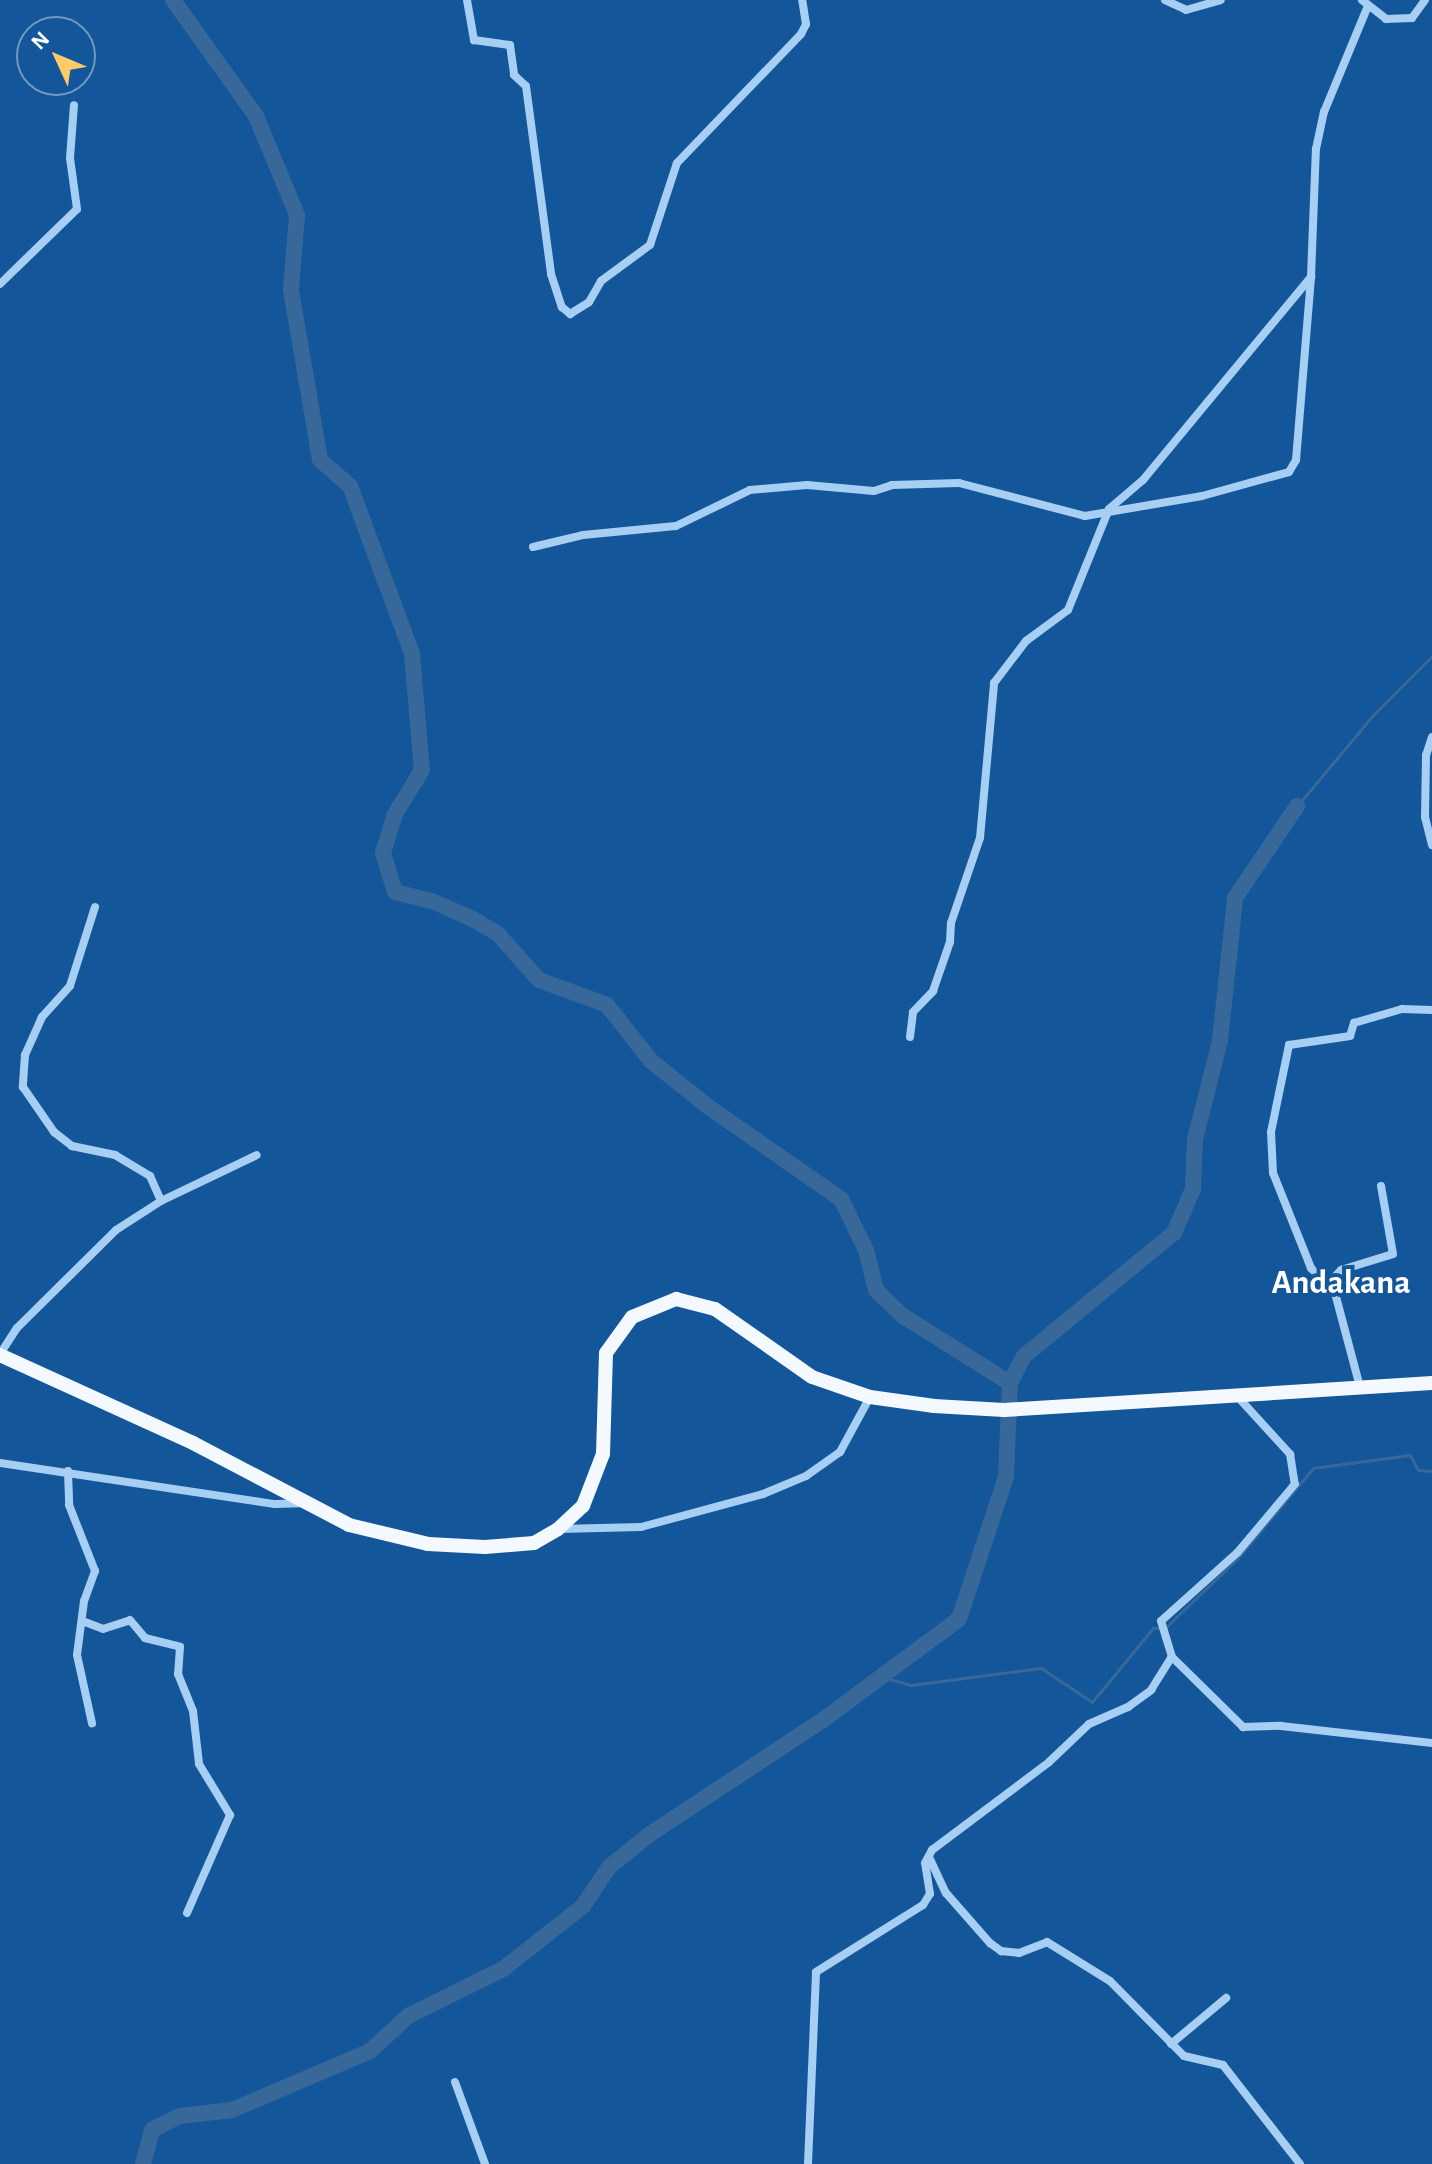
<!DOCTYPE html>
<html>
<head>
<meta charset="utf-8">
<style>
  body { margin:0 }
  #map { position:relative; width:1432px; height:2164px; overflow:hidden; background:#13569a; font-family:"Alegreya Sans",sans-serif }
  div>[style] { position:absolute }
  .stream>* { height:3px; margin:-1.5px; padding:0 1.5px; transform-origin:1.5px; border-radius:1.5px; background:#386899 }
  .river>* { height:16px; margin:-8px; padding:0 8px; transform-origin:8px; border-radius:8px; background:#386899 }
  .minor>* { height:8px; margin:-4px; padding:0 4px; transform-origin:4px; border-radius:4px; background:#a7cef3 }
  .primary>* { height:14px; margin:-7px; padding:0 7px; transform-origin:7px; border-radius:7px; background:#f4f9ff }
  span { translate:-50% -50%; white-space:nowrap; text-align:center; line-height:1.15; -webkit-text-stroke:8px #13569a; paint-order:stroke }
  .quarter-label { font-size:34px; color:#fff; font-weight:700 }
  .north { position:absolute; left:16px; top:16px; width:80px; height:80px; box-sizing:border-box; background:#13569a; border:2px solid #719ac2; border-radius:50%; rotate:314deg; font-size:22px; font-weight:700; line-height:32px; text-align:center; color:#fff }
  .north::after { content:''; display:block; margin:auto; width:28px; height:36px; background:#ffcb6a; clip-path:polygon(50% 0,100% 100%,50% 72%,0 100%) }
</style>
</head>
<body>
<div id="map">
  <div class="stream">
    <i style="left:1297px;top:806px;width:120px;rotate:-50.1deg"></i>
    <i style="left:1374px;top:714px;width:82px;rotate:-45deg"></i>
    <i style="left:883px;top:1677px;width:29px;rotate:16deg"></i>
    <i style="left:911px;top:1685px;width:131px;rotate:-7.5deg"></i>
    <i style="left:1041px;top:1668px;width:61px;rotate:33.7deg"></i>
    <i style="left:1092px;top:1702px;width:96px;rotate:-50.5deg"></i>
    <i style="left:1153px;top:1628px;width:12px"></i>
    <i style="left:1165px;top:1628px;width:100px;rotate:-43.8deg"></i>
    <i style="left:1237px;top:1559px;width:119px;rotate:-50.1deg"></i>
    <i style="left:1313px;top:1468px;width:98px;rotate:-7.6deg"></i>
    <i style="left:1410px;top:1455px;width:17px;rotate:62deg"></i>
    <i style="left:1418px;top:1470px;width:14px;rotate:4deg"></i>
  </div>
  <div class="river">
    <i style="left:173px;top:0;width:143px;rotate:54.4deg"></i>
    <i style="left:256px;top:116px;width:107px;rotate:67.5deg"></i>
    <i style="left:297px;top:215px;width:75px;rotate:94.6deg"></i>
    <i style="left:291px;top:290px;width:172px;rotate:80.3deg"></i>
    <i style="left:320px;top:460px;width:40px;rotate:41deg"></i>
    <i style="left:350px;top:486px;width:179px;rotate:69.7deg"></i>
    <i style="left:412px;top:654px;width:116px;rotate:85.1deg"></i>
    <i style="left:422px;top:770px;width:52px;rotate:121.5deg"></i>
    <i style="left:395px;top:814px;width:41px;rotate:107.1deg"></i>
    <i style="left:383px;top:853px;width:41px;rotate:72.9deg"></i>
    <i style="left:395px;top:892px;width:38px;rotate:14deg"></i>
    <i style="left:432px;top:901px;width:45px;rotate:23.7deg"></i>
    <i style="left:473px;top:919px;width:29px;rotate:31deg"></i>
    <i style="left:498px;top:934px;width:62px;rotate:48.3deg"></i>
    <i style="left:539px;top:980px;width:72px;rotate:20.2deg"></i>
    <i style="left:607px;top:1005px;width:71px;rotate:51.8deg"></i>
    <i style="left:651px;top:1061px;width:75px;rotate:38.5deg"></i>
    <i style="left:710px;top:1108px;width:160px;rotate:34.8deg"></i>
    <i style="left:841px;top:1199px;width:57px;rotate:63.9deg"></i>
    <i style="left:866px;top:1250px;width:41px;rotate:76deg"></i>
    <i style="left:876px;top:1290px;width:37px;rotate:44deg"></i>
    <i style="left:903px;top:1316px;width:126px;rotate:32.1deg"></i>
    <i style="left:143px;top:2164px;width:35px;rotate:-75deg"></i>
    <i style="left:152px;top:2130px;width:31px;rotate:-27deg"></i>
    <i style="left:180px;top:2116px;width:52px;rotate:-6.6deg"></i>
    <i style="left:232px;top:2110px;width:150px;rotate:-23.1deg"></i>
    <i style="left:370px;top:2051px;width:52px;rotate:-42.6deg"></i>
    <i style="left:408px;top:2016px;width:106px;rotate:-26.3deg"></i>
    <i style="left:503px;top:1969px;width:102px;rotate:-38.2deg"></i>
    <i style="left:583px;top:1906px;width:47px;rotate:-56.3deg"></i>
    <i style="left:609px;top:1867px;width:53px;rotate:-38.8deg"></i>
    <i style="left:650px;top:1834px;width:207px;rotate:-33.4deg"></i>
    <i style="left:823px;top:1720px;width:169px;rotate:-36.6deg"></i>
    <i style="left:959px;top:1619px;width:150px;rotate:-71.7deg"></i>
    <i style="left:1006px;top:1477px;width:94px;rotate:-87.6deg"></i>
    <i style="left:1010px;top:1383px;width:30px;rotate:-63deg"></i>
    <i style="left:1024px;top:1356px;width:194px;rotate:-39.4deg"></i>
    <i style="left:1174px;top:1233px;width:48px;rotate:-66.6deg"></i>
    <i style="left:1193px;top:1189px;width:50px;rotate:-87.7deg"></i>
    <i style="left:1195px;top:1139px;width:101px;rotate:-75.7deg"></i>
    <i style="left:1220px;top:1041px;width:144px;rotate:-84deg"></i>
    <i style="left:1235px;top:898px;width:111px;rotate:-56deg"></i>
  </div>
  <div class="minor">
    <i style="left:467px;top:0;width:41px;rotate:80.1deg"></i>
    <i style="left:474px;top:40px;width:36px;rotate:8deg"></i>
    <i style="left:510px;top:45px;width:30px;rotate:82deg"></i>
    <i style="left:514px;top:75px;width:16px;rotate:43deg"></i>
    <i style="left:526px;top:86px;width:190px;rotate:82.4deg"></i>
    <i style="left:551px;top:274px;width:35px;rotate:72deg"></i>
    <i style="left:562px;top:307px;width:11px;rotate:41deg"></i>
    <i style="left:570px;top:314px;width:22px;rotate:-32deg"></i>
    <i style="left:589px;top:302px;width:24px;rotate:-60deg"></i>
    <i style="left:601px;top:281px;width:61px;rotate:-36.3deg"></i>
    <i style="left:650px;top:245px;width:86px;rotate:-71.8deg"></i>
    <i style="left:677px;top:163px;width:179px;rotate:-46.1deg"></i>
    <i style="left:801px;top:34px;width:11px;rotate:-63deg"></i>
    <i style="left:806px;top:24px;width:24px;rotate:-99deg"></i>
    <i style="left:1165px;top:0;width:23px;rotate:25deg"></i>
    <i style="left:1186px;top:10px;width:36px;rotate:-16deg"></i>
    <i style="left:1362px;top:0;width:31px;rotate:38deg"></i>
    <i style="left:1386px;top:19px;width:26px;rotate:-2deg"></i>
    <i style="left:1412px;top:18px;width:22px;rotate:-54deg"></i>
    <i style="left:0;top:284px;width:107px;rotate:-44.2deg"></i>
    <i style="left:77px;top:209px;width:51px;rotate:-97.8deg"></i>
    <i style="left:70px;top:158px;width:53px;rotate:-85.7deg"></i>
    <i style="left:533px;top:547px;width:51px;rotate:-13.5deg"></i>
    <i style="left:583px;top:535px;width:93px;rotate:-5.5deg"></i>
    <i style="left:676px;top:526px;width:82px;rotate:-25.9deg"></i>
    <i style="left:750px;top:490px;width:57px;rotate:-5deg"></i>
    <i style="left:807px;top:485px;width:67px;rotate:5.1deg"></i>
    <i style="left:874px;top:491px;width:19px;rotate:-18deg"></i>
    <i style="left:892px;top:485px;width:67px;rotate:-1.7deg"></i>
    <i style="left:959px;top:483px;width:130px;rotate:14.7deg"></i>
    <i style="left:1085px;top:516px;width:119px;rotate:-9.7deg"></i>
    <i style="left:1202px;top:496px;width:90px;rotate:-15.4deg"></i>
    <i style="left:1289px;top:472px;width:14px;rotate:-60deg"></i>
    <i style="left:1296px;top:460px;width:183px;rotate:-85.3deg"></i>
    <i style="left:1432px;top:737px;width:19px;rotate:108deg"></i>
    <i style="left:1426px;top:755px;width:62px;rotate:90.9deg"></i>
    <i style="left:1425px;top:817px;width:29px;rotate:76deg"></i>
    <i style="left:95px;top:907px;width:83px;rotate:107.6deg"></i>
    <i style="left:70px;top:986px;width:42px;rotate:132.1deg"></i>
    <i style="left:42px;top:1017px;width:42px;rotate:114.1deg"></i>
    <i style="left:25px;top:1055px;width:32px;rotate:94deg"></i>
    <i style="left:23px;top:1087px;width:55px;rotate:55.4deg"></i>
    <i style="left:54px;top:1132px;width:23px;rotate:38deg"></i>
    <i style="left:72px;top:1146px;width:44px;rotate:11.8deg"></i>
    <i style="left:115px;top:1155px;width:41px;rotate:31deg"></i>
    <i style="left:150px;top:1176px;width:27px;rotate:66deg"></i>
    <i style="left:910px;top:1037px;width:25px;rotate:-83deg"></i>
    <i style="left:913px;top:1012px;width:29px;rotate:-46deg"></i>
    <i style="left:933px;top:991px;width:52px;rotate:-70.9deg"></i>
    <i style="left:950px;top:942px;width:19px;rotate:-87deg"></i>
    <i style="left:951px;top:923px;width:90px;rotate:-71.2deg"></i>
    <i style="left:980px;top:838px;width:156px;rotate:-84.8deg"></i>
    <i style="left:994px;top:683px;width:53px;rotate:-52.7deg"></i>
    <i style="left:1026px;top:641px;width:52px;rotate:-36.4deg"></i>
    <i style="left:1068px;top:610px;width:109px;rotate:-67.9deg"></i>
    <i style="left:1109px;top:509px;width:45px;rotate:-40.5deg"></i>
    <i style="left:1143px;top:480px;width:264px;rotate:-50.4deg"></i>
    <i style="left:1311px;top:277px;width:128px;rotate:-87.8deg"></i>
    <i style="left:1316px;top:149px;width:38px;rotate:-78deg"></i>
    <i style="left:1324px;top:112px;width:113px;rotate:-67.5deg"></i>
    <i style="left:1329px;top:1283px;width:18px;rotate:-47deg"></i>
    <i style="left:1341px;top:1270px;width:54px;rotate:-17.1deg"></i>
    <i style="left:1393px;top:1254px;width:69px;rotate:-100deg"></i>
    <i style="left:0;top:1354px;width:31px;rotate:-57deg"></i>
    <i style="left:17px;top:1328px;width:139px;rotate:-44.7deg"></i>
    <i style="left:116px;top:1230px;width:54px;rotate:-32.8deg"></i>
    <i style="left:161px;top:1201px;width:106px;rotate:-25.6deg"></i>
    <i style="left:1360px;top:1387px;width:101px;rotate:-104.9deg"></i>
    <i style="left:1334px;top:1289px;width:31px;rotate:-138deg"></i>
    <i style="left:1311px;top:1268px;width:102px;rotate:-111.8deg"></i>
    <i style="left:1273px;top:1173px;width:41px;rotate:-92.8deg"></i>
    <i style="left:1271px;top:1132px;width:89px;rotate:-78.3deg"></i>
    <i style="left:1289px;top:1045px;width:62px;rotate:-8.4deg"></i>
    <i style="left:1350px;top:1036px;width:14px;rotate:-73deg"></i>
    <i style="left:1354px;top:1023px;width:50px;rotate:-16.3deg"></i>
    <i style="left:1402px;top:1009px;width:30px;rotate:2deg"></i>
    <i style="left:1237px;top:1396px;width:79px;rotate:47.6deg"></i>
    <i style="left:1290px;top:1454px;width:30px;rotate:81deg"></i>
    <i style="left:1295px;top:1484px;width:89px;rotate:130deg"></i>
    <i style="left:1238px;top:1552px;width:103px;rotate:138.1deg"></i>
    <i style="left:1161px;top:1621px;width:38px;rotate:73deg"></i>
    <i style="left:1172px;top:1657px;width:100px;rotate:44.6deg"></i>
    <i style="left:1243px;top:1727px;width:38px;rotate:-2deg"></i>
    <i style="left:1281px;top:1726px;width:152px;rotate:6.4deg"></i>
    <i style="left:0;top:1463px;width:278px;rotate:8.5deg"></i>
    <i style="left:275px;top:1504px;width:25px;rotate:-2deg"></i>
    <i style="left:68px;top:1471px;width:34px;rotate:88deg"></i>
    <i style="left:69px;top:1505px;width:71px;rotate:68.5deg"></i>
    <i style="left:95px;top:1571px;width:32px;rotate:110deg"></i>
    <i style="left:84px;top:1601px;width:54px;rotate:97.4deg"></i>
    <i style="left:77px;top:1655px;width:70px;rotate:77.6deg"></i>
    <i style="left:559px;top:1529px;width:82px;rotate:-1.4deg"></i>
    <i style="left:641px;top:1527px;width:126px;rotate:-15.1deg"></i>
    <i style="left:763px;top:1494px;width:47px;rotate:-22.7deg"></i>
    <i style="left:806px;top:1476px;width:42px;rotate:-35.2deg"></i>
    <i style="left:840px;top:1452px;width:63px;rotate:-61.4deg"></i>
    <i style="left:85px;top:1622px;width:19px;rotate:21deg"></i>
    <i style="left:103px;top:1629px;width:28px;rotate:-18deg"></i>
    <i style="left:130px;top:1620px;width:23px;rotate:50deg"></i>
    <i style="left:145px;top:1638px;width:36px;rotate:14deg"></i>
    <i style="left:180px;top:1647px;width:27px;rotate:94deg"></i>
    <i style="left:178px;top:1674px;width:40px;rotate:68deg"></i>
    <i style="left:193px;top:1711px;width:53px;rotate:83.5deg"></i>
    <i style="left:199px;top:1764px;width:60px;rotate:58.7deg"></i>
    <i style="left:230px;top:1815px;width:107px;rotate:113.7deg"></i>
    <i style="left:929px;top:1857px;width:40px;rotate:65deg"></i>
    <i style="left:946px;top:1893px;width:67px;rotate:48.7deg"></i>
    <i style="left:990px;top:1943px;width:14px;rotate:36deg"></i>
    <i style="left:1001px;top:1951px;width:18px;rotate:6deg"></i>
    <i style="left:1019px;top:1953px;width:30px;rotate:-21deg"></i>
    <i style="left:1047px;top:1942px;width:74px;rotate:31.8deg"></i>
    <i style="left:1110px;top:1981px;width:105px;rotate:45.4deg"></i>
    <i style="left:1184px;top:2056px;width:40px;rotate:13deg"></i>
    <i style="left:1223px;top:2065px;width:125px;rotate:52.1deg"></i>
    <i style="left:1171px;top:2044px;width:72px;rotate:-39.9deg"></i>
    <i style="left:455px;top:2082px;width:87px;rotate:69.9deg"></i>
    <i style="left:808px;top:2164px;width:192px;rotate:-87.6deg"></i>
    <i style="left:816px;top:1972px;width:126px;rotate:-32.1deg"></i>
    <i style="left:923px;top:1905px;width:13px;rotate:-58deg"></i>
    <i style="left:930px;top:1894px;width:31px;rotate:-99deg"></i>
    <i style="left:925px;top:1863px;width:15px;rotate:-62deg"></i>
    <i style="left:932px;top:1850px;width:146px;rotate:-36.9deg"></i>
    <i style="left:1049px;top:1762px;width:55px;rotate:-43.5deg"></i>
    <i style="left:1089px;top:1724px;width:43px;rotate:-23.6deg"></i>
    <i style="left:1128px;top:1707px;width:29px;rotate:-36deg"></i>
    <i style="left:1151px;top:1690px;width:39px;rotate:-58deg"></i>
  </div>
  <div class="primary">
    <i style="left:0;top:1355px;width:212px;rotate:24.5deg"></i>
    <i style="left:193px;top:1443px;width:176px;rotate:27.7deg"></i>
    <i style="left:349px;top:1525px;width:81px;rotate:13.5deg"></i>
    <i style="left:428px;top:1544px;width:57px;rotate:3deg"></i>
    <i style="left:485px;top:1547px;width:49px;rotate:-4.7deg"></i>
    <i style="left:534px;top:1543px;width:28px;rotate:-30deg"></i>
    <i style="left:558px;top:1529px;width:34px;rotate:-43deg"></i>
    <i style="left:583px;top:1506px;width:56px;rotate:-69deg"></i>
    <i style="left:603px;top:1454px;width:101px;rotate:-88.3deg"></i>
    <i style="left:606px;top:1353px;width:44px;rotate:-54.2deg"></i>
    <i style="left:632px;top:1317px;width:48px;rotate:-22.2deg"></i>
    <i style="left:676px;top:1299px;width:40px;rotate:14.4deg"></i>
    <i style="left:715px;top:1309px;width:118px;rotate:35deg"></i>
    <i style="left:812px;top:1377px;width:61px;rotate:19deg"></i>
    <i style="left:870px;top:1397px;width:65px;rotate:8deg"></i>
    <i style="left:934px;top:1406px;width:70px;rotate:3.3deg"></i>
    <i style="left:1004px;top:1410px;width:429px;rotate:-3.6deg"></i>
  </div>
  <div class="quarter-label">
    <span style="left:1341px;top:1284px">Andakana</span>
  </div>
  <div class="north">N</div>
</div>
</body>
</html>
